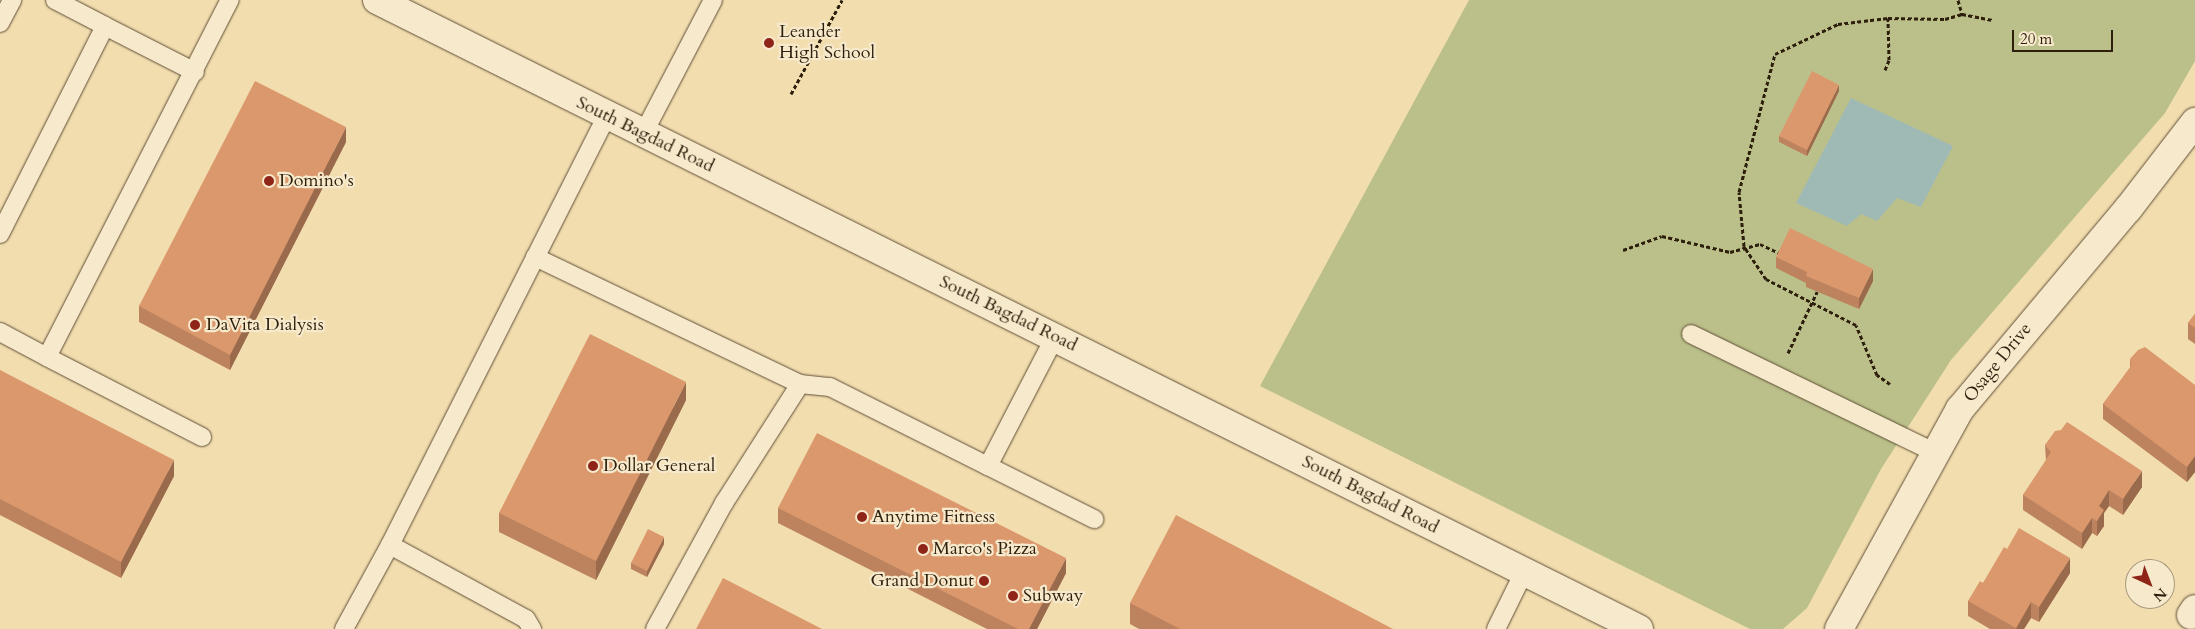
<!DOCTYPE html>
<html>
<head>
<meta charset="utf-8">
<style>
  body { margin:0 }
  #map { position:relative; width:2195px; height:629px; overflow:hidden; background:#f2ddaf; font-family:Cardo,serif }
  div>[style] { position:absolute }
  .green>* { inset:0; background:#bbc08a }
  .water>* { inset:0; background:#9fbab5 }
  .path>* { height:3px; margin-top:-1.5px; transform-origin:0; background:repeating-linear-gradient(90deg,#2e1f0d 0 4px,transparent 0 6.5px) }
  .roads { filter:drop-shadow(0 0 1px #5f4e36) drop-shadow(0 0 1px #5f4e36) }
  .service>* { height:18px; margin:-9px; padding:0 9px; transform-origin:9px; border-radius:9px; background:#f7e9cb }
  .minor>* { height:28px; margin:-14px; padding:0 14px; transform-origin:14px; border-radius:14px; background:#f7e9cb }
  .tertiary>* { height:28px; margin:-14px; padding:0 14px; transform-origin:14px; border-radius:14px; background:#f7e9cb }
  .secondary>* { height:28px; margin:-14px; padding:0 14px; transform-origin:14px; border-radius:14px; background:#f7e9cb }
  .wall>* { inset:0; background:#bc835e }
  .shaded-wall>* { inset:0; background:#996a4c }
  .building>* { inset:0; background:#db986d }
  .dots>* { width:14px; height:14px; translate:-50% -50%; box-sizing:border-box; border:2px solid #f7e9cb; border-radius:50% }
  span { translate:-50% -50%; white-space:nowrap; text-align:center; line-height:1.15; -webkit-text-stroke:4.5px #f7e9cb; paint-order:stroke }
  .poi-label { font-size:18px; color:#2e1f0d }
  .left { translate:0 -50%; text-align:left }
  .right { translate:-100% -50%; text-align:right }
  .street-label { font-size:18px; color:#2e1f0d }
  .north { position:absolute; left:2125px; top:559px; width:50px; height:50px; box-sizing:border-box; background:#f7e9cb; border:1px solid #a7987f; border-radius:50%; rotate:137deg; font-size:14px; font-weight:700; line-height:20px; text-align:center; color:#2e1f0d }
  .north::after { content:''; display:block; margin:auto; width:18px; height:22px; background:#8f2418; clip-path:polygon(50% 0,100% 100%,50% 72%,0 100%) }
  .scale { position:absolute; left:2012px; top:30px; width:101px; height:22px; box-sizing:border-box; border:2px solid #2e1f0d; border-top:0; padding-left:6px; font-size:15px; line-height:18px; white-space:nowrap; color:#2e1f0d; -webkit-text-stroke:4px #f7e9cb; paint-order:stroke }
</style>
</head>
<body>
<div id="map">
  <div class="green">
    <i style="clip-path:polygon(1469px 0,2195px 0,2195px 61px,2165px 113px,1951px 360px,1881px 469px,1807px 608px,1783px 629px,1750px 629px,1260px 386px)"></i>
  </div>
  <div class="water">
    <i style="clip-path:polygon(1851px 98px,1953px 146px,1921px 207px,1897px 198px,1877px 221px,1861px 214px,1847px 226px,1796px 203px)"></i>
  </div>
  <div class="path">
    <i style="left:1958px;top:0;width:15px;rotate:74deg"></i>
    <i style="left:1885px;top:70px;width:11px;rotate:-68deg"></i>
    <i style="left:1889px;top:60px;width:42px;rotate:-91.4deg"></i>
    <i style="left:791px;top:94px;width:107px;rotate:-61.5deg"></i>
    <i style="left:1623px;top:250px;width:41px;rotate:-19.7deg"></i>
    <i style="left:1662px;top:236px;width:70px;rotate:13.2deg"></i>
    <i style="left:1730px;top:252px;width:31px;rotate:-15deg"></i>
    <i style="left:1760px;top:244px;width:23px;rotate:25deg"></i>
    <i style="left:1788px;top:353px;width:68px;rotate:-64.6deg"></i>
    <i style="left:1890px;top:384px;width:16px;rotate:-145deg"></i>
    <i style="left:1877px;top:375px;width:54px;rotate:-112.8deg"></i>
    <i style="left:1856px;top:325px;width:101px;rotate:-152.9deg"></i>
    <i style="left:1766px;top:279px;width:40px;rotate:-124deg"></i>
    <i style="left:1744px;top:246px;width:54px;rotate:-95.3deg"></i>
    <i style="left:1739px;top:192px;width:143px;rotate:-75.4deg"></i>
    <i style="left:1775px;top:54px;width:70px;rotate:-25.5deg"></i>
    <i style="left:1838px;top:24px;width:50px;rotate:-6.8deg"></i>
    <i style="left:1888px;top:18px;width:57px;rotate:1deg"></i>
    <i style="left:1945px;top:19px;width:18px;rotate:-16deg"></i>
    <i style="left:1962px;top:14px;width:31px;rotate:11deg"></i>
  </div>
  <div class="roads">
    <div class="service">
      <i style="left:55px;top:0;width:56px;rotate:27.5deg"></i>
      <i style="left:0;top:23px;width:26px;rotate:-62deg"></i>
      <i style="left:643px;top:134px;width:151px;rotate:-62.4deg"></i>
      <i style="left:0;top:234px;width:233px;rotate:-63.2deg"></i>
      <i style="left:105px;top:26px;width:101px;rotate:27.1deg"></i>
      <i style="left:535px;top:257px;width:294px;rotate:25.6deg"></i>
      <i style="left:800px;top:384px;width:30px;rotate:6deg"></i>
      <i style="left:830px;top:387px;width:177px;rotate:26.6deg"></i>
      <i style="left:988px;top:466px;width:145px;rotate:-62.6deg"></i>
      <i style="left:0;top:332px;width:53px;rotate:28deg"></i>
      <i style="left:1691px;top:334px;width:270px;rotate:25.9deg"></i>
      <i style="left:202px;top:437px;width:174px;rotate:-152.7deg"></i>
      <i style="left:47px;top:357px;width:401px;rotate:-62.9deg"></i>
      <i style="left:988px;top:466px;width:119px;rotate:26.6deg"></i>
      <i style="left:390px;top:545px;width:155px;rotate:28.6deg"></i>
      <i style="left:526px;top:619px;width:12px;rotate:59deg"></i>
      <i style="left:344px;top:629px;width:96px;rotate:-61.3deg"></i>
      <i style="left:390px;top:545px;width:481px;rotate:-63.2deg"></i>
      <i style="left:655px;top:629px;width:144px;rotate:-61.3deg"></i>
      <i style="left:724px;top:503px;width:141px;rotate:-57.4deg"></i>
      <i style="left:1496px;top:629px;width:64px;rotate:-63.8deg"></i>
    </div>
    <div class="minor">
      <i style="left:2191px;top:615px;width:7px;rotate:-56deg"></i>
    </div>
    <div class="tertiary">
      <i style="left:1839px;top:629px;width:251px;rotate:-61.2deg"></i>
      <i style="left:1960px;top:409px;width:261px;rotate:-50deg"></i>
      <i style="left:2128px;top:209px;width:110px;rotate:-52.4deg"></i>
    </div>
    <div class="secondary">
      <i style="left:377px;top:0;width:1410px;rotate:26.49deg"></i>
    </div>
  </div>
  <div class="wall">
    <i style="clip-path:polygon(1839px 91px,1807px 156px,1779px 142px,1779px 136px)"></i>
    <i style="clip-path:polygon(346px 142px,230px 370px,139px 322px,139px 306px)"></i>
    <i style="clip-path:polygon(1776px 257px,1873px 281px,1859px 309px,1806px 287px,1806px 283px,1776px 268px)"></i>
    <i style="clip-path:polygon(2195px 314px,2195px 344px,2188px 339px,2188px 323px)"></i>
    <i style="clip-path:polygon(2130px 359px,2195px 385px,2195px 472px,2187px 482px,2103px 419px,2103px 404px,2130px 368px)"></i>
    <i style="clip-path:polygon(0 370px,174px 476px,121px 578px,0 515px)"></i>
    <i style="clip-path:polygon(686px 400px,596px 580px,499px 532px,499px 513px)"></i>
    <i style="clip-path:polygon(2061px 430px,2142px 487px,2123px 515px,2109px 506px,2104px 513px,2104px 526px,2097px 536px,2092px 533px,2082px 549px,2023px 510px,2023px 495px,2046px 461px,2045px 445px)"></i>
    <i style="clip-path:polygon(778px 508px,1066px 573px,1037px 629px,987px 629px,778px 523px)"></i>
    <i style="clip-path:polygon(664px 544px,647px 577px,631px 569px,631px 563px)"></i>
    <i style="clip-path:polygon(2007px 549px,2070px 573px,2039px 622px,2031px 618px,2024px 629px,1990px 629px,1968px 616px,1968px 601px,1983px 583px)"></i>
    <i style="clip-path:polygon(1130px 603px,1393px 629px,1139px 629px,1130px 624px)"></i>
  </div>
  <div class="shaded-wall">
    <i style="clip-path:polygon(1839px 85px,1839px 91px,1807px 156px,1807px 150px)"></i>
    <i style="clip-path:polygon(346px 127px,346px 142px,230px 370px,230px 355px)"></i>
    <i style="clip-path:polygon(1873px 269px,1873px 281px,1859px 309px,1859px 298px)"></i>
    <i style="clip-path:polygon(686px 382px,686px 400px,596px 580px,596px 561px)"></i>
    <i style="clip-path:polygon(2195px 456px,2195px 472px,2187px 482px,2187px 467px)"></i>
    <i style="clip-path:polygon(174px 460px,174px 476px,121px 578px,121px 562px)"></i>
    <i style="clip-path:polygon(2142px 471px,2142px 487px,2123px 515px,2123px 499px)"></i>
    <i style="clip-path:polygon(2109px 490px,2109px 506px,2104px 513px,2104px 526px,2097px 536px,2097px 521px,2099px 506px)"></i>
    <i style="clip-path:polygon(2092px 518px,2092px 533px,2082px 549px,2082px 533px)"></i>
    <i style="clip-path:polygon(664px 537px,664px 544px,647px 577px,647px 571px)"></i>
    <i style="clip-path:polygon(1066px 558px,1066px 573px,1037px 629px,1029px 629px)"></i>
    <i style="clip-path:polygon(2070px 558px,2070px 573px,2039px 622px,2039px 607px)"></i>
    <i style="clip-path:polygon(2031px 602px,2031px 618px,2024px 629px,2016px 629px)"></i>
  </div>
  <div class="building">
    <i style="clip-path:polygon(1812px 71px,1839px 85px,1807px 150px,1779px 136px)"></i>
    <i style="clip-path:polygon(255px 81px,346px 127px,230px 355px,139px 306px)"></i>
    <i style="clip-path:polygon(1790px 228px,1873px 269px,1859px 298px,1806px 276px,1807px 272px,1776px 257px)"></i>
    <i style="clip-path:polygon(2195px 314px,2195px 328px,2188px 323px)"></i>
    <i style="clip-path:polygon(590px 334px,686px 382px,596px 561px,499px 513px)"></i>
    <i style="clip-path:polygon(2145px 347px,2195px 385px,2195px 456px,2187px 467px,2103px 404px,2131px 366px,2130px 359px,2138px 350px)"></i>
    <i style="clip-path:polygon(0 370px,174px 460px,121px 562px,0 499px)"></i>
    <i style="clip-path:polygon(2067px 422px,2142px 471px,2123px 499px,2109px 490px,2099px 506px,2104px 510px,2097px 521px,2092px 518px,2082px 533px,2023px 495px,2051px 452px,2045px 445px,2055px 431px,2061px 430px)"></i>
    <i style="clip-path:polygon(817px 433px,1066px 558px,1029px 629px,1018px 629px,778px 508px)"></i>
    <i style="clip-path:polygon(1176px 515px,1393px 629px,1180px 629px,1130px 603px)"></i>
    <i style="clip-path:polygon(2019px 528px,2070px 558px,2039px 607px,2031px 602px,2016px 628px,1968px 601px,1980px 581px,1983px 583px,2004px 547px,2007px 549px)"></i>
    <i style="clip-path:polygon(648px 529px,664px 537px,647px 571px,631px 563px)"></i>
    <i style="clip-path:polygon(723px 578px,822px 629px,696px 629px)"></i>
  </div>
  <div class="dots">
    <i style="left:769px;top:43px;background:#8f2418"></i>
    <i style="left:269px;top:181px;background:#8f2418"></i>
    <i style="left:195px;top:325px;background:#8f2418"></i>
    <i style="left:593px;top:466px;background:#8f2418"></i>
    <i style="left:862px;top:517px;background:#8f2418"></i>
    <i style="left:923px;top:549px;background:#8f2418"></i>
    <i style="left:984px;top:581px;background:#8f2418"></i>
    <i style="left:1013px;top:596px;background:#8f2418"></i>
  </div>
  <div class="poi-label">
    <span class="left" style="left:779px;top:43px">Leander<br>High School</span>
    <span class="left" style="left:279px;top:181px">Domino's</span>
    <span class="left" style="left:206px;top:325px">DaVita Dialysis</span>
    <span class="left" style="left:603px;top:466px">Dollar General</span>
    <span class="left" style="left:872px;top:517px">Anytime Fitness</span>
    <span class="left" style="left:933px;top:549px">Marco's Pizza</span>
    <span class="right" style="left:974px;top:581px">Grand Donut</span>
    <span class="left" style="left:1023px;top:596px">Subway</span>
  </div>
  <div class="street-label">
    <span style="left:645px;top:135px;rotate:26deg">South Bagdad Road</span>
    <span style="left:1008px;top:314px;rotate:26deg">South Bagdad Road</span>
    <span style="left:1998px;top:363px;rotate:-51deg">Osage Drive</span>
    <span style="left:1370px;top:495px;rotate:27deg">South Bagdad Road</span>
  </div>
  <div class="north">N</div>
  <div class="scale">20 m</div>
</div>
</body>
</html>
